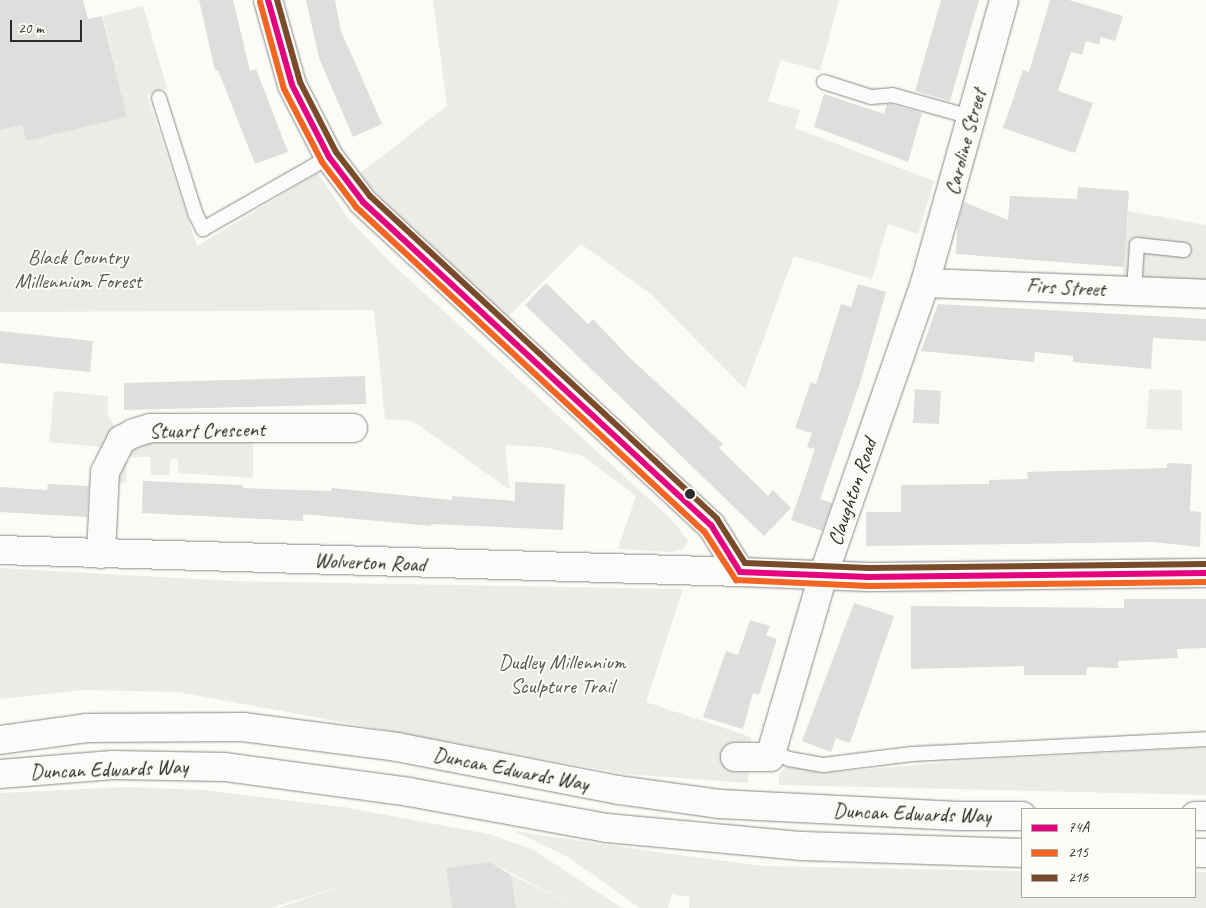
<!DOCTYPE html>
<html>
<head>
<meta charset="utf-8">
<style>
  body { margin:0 }
  #map { position:relative; width:1206px; height:908px; overflow:hidden; background:#fcfbf8; font-family:Caveat,sans-serif }
  div>[style] { position:absolute }
  .built>* { inset:0; background:#ecebe7 }
  .green>* { inset:0; background:#ecebe8 }
  .building>* { inset:0; background:#dfdedc }
  .roads { filter:drop-shadow(0 0 1px #898987) drop-shadow(0 0 1px #898987) }
  .service>* { height:14px; margin:-7px; padding:0 7px; transform-origin:7px; border-radius:7px; background:#fbfbf9 }
  .minor>* { height:28px; margin:-14px; padding:0 14px; transform-origin:14px; border-radius:14px; background:#fbfbf9 }
  .tertiary>* { height:28px; margin:-14px; padding:0 14px; transform-origin:14px; border-radius:14px; background:#fbfbf9 }
  .trunk>* { height:28px; margin:-14px; padding:0 14px; transform-origin:14px; border-radius:14px; background:#fbfbf9 }
  .bus-1>* { height:6px; margin:-3px; padding:0 3px; transform-origin:3px; border-radius:3px; background:#e5007d }
  .bus-2>* { height:6px; margin:-3px; padding:0 3px; transform-origin:3px; border-radius:3px; background:#f26522 }
  .bus-3>* { height:6px; margin:-3px; padding:0 3px; transform-origin:3px; border-radius:3px; background:#7a4b2a }
  .dots>* { width:14px; height:14px; translate:-50% -50%; box-sizing:border-box; border:2px solid #fdfcf7; border-radius:50% }
  span { translate:-50% -50%; white-space:nowrap; text-align:center; line-height:1.15; -webkit-text-stroke:4px #fdfcf7; paint-order:stroke }
  .street-label { font-size:21px; color:#2b2b2b }
  .park-label { font-size:21px; color:#585857 }
  .legend { position:absolute; left:1021px; top:808px; width:175px; height:90px; box-sizing:border-box; background:#fdfcf7; border:1px solid #a9a8a5; margin:0; padding:6px 9px; list-style:none; font-size:15px; color:#2b2b2b }
  .legend li { display:flex; align-items:center; gap:10px; height:25px }
  .legend b { width:25px; border:1px solid #a9a8a5 }
  .scale { position:absolute; left:10px; top:20px; width:72px; height:22px; box-sizing:border-box; border:2px solid #2b2b2b; border-top:0; padding-left:6px; font-size:15px; line-height:18px; white-space:nowrap; color:#2b2b2b; -webkit-text-stroke:4px #fdfcf7; paint-order:stroke }
</style>
</head>
<body>
<div id="map">
  <div class="built">
    <i style="clip-path:polygon(1128px 211px,1206px 225px,1206px 294px,1122px 290px)"></i>
    <i style="clip-path:polygon(490px 862px,511px 875px,578px 908px,452px 908px,446px 868px)"></i>
    <i style="clip-path:polygon(762px 866px,967px 870px,972px 908px,744px 908px)"></i>
    <i style="clip-path:polygon(376px 874px,387px 908px,278px 908px)"></i>
  </div>
  <div class="green">
    <i style="clip-path:polygon(433px 0,839px 0,820px 71px,781px 60px,768px 101px,800px 110px,795px 128px,934px 181px,918px 234px,888px 224px,872px 279px,794px 256px,745px 389px,651px 294px,581px 244px,508px 317px,395px 214px,359px 174px,447px 106px)"></i>
    <i style="clip-path:polygon(143px 6px,167px 88px,147px 95px,197px 246px,318px 173px,347px 217px,390px 262px,673px 521px,688px 541px,683px 549px,671px 552px,618px 549px,636px 496px,583px 456px,543px 447px,505px 445px,510px 490px,413px 421px,385px 419px,374px 310px,0 312px,0 130px,22px 125px,26px 141px,126px 117px,103px 16px)"></i>
    <i style="clip-path:polygon(1149px 389px,1182px 390px,1182px 430px,1146px 429px)"></i>
    <i style="clip-path:polygon(54px 391px,108px 396px,108px 416px,117px 430px,102px 447px,49px 442px)"></i>
    <i style="clip-path:polygon(253px 438px,253px 478px,178px 473px,178px 459px,171px 459px,169px 475px,151px 475px,150px 457px,127px 457px,126px 482px,113px 485px,129px 448px,150px 442px)"></i>
    <i style="clip-path:polygon(0 568px,231px 581px,683px 589px,646px 702px,751px 737px,748px 783px,625px 774px,178px 692px,83px 690px,0 699px)"></i>
    <i style="clip-path:polygon(1206px 747px,1206px 795px,779px 785px,779px 774px,789px 764px,825px 773px,962px 761px)"></i>
    <i style="clip-path:polygon(128px 787px,203px 790px,342px 807px,489px 834px,532px 849px,622px 908px,578px 908px,490px 862px,446px 868px,452px 908px,387px 908px,375px 875px,271px 908px,0 908px,0 793px)"></i>
    <i style="clip-path:polygon(514px 831px,657px 852px,762px 866px,744px 908px,689px 908px,689px 897px,672px 894px,668px 908px,640px 908px,568px 857px)"></i>
    <i style="clip-path:polygon(967px 870px,1022px 871px,1022px 897px,1195px 897px,1195px 872px,1206px 872px,1206px 908px,972px 908px)"></i>
  </div>
  <div class="building">
    <i style="clip-path:polygon(0 0,83px 0,88px 19px,102px 16px,127px 117px,26px 141px,22px 125px,0 130px)"></i>
    <i style="clip-path:polygon(199px 0,233px 0,250px 71px,256px 69px,288px 152px,255px 164px,218px 70px,215px 71px)"></i>
    <i style="clip-path:polygon(306px 0,335px 0,341px 31px,382px 124px,353px 137px,319px 58px)"></i>
    <i style="clip-path:polygon(941px 0,979px 0,950px 101px,915px 91px)"></i>
    <i style="clip-path:polygon(1050px 0,1069px 0,1123px 16px,1115px 41px,1101px 37px,1099px 45px,1086px 41px,1082px 55px,1071px 52px,1058px 91px,1093px 103px,1075px 153px,1003px 128px,1023px 70px,1029px 72px)"></i>
    <i style="clip-path:polygon(824px 94px,884px 114px,887px 104px,891px 104px,922px 113px,908px 162px,814px 127px)"></i>
    <i style="clip-path:polygon(1078px 187px,1129px 191px,1124px 267px,956px 254px,957px 225px,964px 202px,1008px 220px,1010px 196px,1077px 199px)"></i>
    <i style="clip-path:polygon(546px 283px,588px 324px,593px 319px,630px 358px,723px 444px,719px 448px,768px 496px,773px 490px,791px 508px,764px 536px,525px 305px)"></i>
    <i style="clip-path:polygon(858px 284px,886px 292px,860px 383px,820px 499px,832px 503px,822px 531px,791px 520px,815px 449px,807px 447px,812px 433px,795px 428px,811px 382px,816px 384px,841px 304px,851px 307px)"></i>
    <i style="clip-path:polygon(938px 304px,1206px 319px,1206px 341px,1153px 338px,1151px 369px,1073px 362px,1073px 356px,1035px 352px,1034px 362px,921px 351px)"></i>
    <i style="clip-path:polygon(0 331px,93px 341px,90px 372px,0 363px)"></i>
    <i style="clip-path:polygon(365px 376px,366px 404px,124px 410px,124px 383px)"></i>
    <i style="clip-path:polygon(915px 389px,941px 391px,939px 424px,913px 423px)"></i>
    <i style="clip-path:polygon(1167px 463px,1192px 464px,1190px 511px,1201px 512px,1200px 547px,1153px 542px,866px 546px,866px 512px,901px 512px,901px 485px,989px 484px,989px 480px,1028px 479px,1027px 472px,1167px 468px)"></i>
    <i style="clip-path:polygon(143px 481px,243px 485px,243px 488px,331px 491px,332px 488px,452px 500px,452px 496px,515px 501px,515px 482px,565px 484px,563px 530px,431px 524px,431px 526px,303px 514px,303px 521px,142px 513px)"></i>
    <i style="clip-path:polygon(48px 484px,89px 486px,87px 517px,0 512px,0 487px,47px 490px)"></i>
    <i style="clip-path:polygon(1124px 599px,1206px 599px,1206px 648px,1177px 649px,1178px 658px,1118px 661px,1118px 668px,1087px 667px,1086px 675px,1024px 675px,1024px 666px,911px 669px,911px 606px,1124px 608px)"></i>
    <i style="clip-path:polygon(854px 603px,894px 616px,850px 743px,836px 738px,831px 752px,802px 741px)"></i>
    <i style="clip-path:polygon(750px 620px,770px 626px,766px 635px,777px 639px,759px 695px,753px 693px,743px 729px,703px 717px,726px 651px,738px 655px)"></i>
    <i style="clip-path:polygon(490px 862px,511px 875px,516px 908px,452px 908px,446px 868px)"></i>
  </div>
  <div class="roads">
    <div class="service">
      <i style="left:824px;top:82px;width:49px;rotate:17.7deg"></i>
      <i style="left:871px;top:97px;width:21px;rotate:-5deg"></i>
      <i style="left:892px;top:95px;width:82px;rotate:15.6deg"></i>
      <i style="left:159px;top:98px;width:123px;rotate:72.5deg"></i>
      <i style="left:196px;top:215px;width:16px;rotate:63deg"></i>
      <i style="left:203px;top:229px;width:145px;rotate:-29.7deg"></i>
      <i style="left:1134px;top:290px;width:45px;rotate:-86.2deg"></i>
      <i style="left:1137px;top:245px;width:47px;rotate:6.1deg"></i>
      <i style="left:771px;top:751px;width:20px;rotate:24deg"></i>
      <i style="left:789px;top:759px;width:35px;rotate:10deg"></i>
      <i style="left:823px;top:765px;width:90px;rotate:-7deg"></i>
      <i style="left:912px;top:754px;width:294px;rotate:-2.9deg"></i>
    </div>
    <div class="minor">
      <i style="left:925px;top:283px;width:281px;rotate:2.2deg"></i>
      <i style="left:0;top:550px;width:740px;rotate:1.7deg"></i>
      <i style="left:101px;top:554px;width:82px;rotate:-87.2deg"></i>
      <i style="left:105px;top:472px;width:36px;rotate:-63deg"></i>
      <i style="left:121px;top:440px;width:15px;rotate:-28deg"></i>
      <i style="left:134px;top:433px;width:17px;rotate:-17deg"></i>
      <i style="left:150px;top:428px;width:203px"></i>
      <i style="left:735px;top:757px;width:35px"></i>
      <i style="left:770px;top:757px;width:189px;rotate:-73.7deg"></i>
      <i style="left:823px;top:576px;width:310px;rotate:-70.8deg"></i>
      <i style="left:925px;top:283px;width:294px;rotate:-74.4deg"></i>
    </div>
    <div class="tertiary">
      <i style="left:268px;top:0;width:88px;rotate:74.2deg"></i>
      <i style="left:292px;top:85px;width:81px;rotate:62.8deg"></i>
      <i style="left:329px;top:157px;width:56px;rotate:52.9deg"></i>
      <i style="left:363px;top:202px;width:475px;rotate:42.9deg"></i>
      <i style="left:711px;top:525px;width:55px;rotate:58.3deg"></i>
      <i style="left:740px;top:572px;width:129px;rotate:2.2deg"></i>
      <i style="left:869px;top:577px;width:337px;rotate:-0.7deg"></i>
    </div>
    <div class="trunk">
      <i style="left:0;top:740px;width:87px;rotate:-7.9deg"></i>
      <i style="left:86px;top:728px;width:157px;rotate:-0.4deg"></i>
      <i style="left:243px;top:727px;width:155px;rotate:7.4deg"></i>
      <i style="left:397px;top:747px;width:226px;rotate:11deg"></i>
      <i style="left:619px;top:790px;width:102px;rotate:7.9deg"></i>
      <i style="left:720px;top:804px;width:238px;rotate:2.9deg"></i>
      <i style="left:958px;top:816px;width:64px"></i>
      <i style="left:0;top:774px;width:113px;rotate:-4.6deg"></i>
      <i style="left:113px;top:765px;width:112px;rotate:1deg"></i>
      <i style="left:225px;top:767px;width:186px;rotate:7.7deg"></i>
      <i style="left:409px;top:792px;width:201px;rotate:10.3deg"></i>
      <i style="left:607px;top:828px;width:196px;rotate:5.3deg"></i>
      <i style="left:802px;top:846px;width:220px;rotate:1.8deg"></i>
      <i style="left:1195px;top:816px;width:11px"></i>
      <i style="left:1195px;top:853px;width:11px"></i>
    </div>
  </div>
  <div class="bus-1">
    <i style="left:268px;top:0;width:88px;rotate:74.2deg"></i>
    <i style="left:292px;top:85px;width:81px;rotate:62.8deg"></i>
    <i style="left:329px;top:157px;width:56px;rotate:52.9deg"></i>
    <i style="left:363px;top:202px;width:475px;rotate:42.9deg"></i>
    <i style="left:711px;top:525px;width:55px;rotate:58.3deg"></i>
    <i style="left:740px;top:572px;width:129px;rotate:2.2deg"></i>
    <i style="left:869px;top:577px;width:337px;rotate:-0.7deg"></i>
  </div>
  <div class="bus-2">
    <i style="left:260px;top:2px;width:90px;rotate:74.6deg"></i>
    <i style="left:284px;top:89px;width:82px;rotate:62.5deg"></i>
    <i style="left:322px;top:162px;width:56px;rotate:52.9deg"></i>
    <i style="left:356px;top:207px;width:475px;rotate:43deg"></i>
    <i style="left:704px;top:531px;width:59px;rotate:56.9deg"></i>
    <i style="left:736px;top:580px;width:133px;rotate:2.6deg"></i>
    <i style="left:869px;top:586px;width:337px;rotate:-0.7deg"></i>
  </div>
  <div class="bus-3">
    <i style="left:277px;top:0;width:85px;rotate:74.3deg"></i>
    <i style="left:300px;top:82px;width:79px;rotate:62.8deg"></i>
    <i style="left:336px;top:152px;width:56px;rotate:52.3deg"></i>
    <i style="left:370px;top:196px;width:474px;rotate:42.9deg"></i>
    <i style="left:717px;top:519px;width:52px;rotate:57.5deg"></i>
    <i style="left:745px;top:563px;width:124px;rotate:2.3deg"></i>
    <i style="left:869px;top:568px;width:337px;rotate:-0.7deg"></i>
  </div>
  <div class="dots">
    <i style="left:690px;top:494px;background:#2b2b2b"></i>
  </div>
  <div class="street-label">
    <span style="left:965px;top:142px;rotate:-75deg">Caroline Street</span>
    <span style="left:1066px;top:287px;rotate:3deg">Firs Street</span>
    <span style="left:207px;top:430px;rotate:-1deg">Stuart Crescent</span>
    <span style="left:852px;top:492px;rotate:-71deg">Claughton Road</span>
    <span style="left:370px;top:562px;rotate:2deg">Wolverton Road</span>
    <span style="left:109px;top:769px;rotate:-2deg">Duncan Edwards Way</span>
    <span style="left:511px;top:769px;rotate:11deg">Duncan Edwards Way</span>
    <span style="left:912px;top:813px;rotate:2deg">Duncan Edwards Way</span>
  </div>
  <div class="park-label">
    <span style="left:78px;top:269px">Black Country<br>Millennium Forest</span>
    <span style="left:562px;top:674px">Dudley Millennium<br>Sculpture Trail</span>
  </div>
  <ul class="legend">
  <li><b style="height:6px;background:#e5007d"></b>74A</li>
  <li><b style="height:6px;background:#f26522"></b>215</li>
  <li><b style="height:6px;background:#7a4b2a"></b>216</li>
  </ul>
  <div class="scale">20 m</div>
</div>
</body>
</html>
